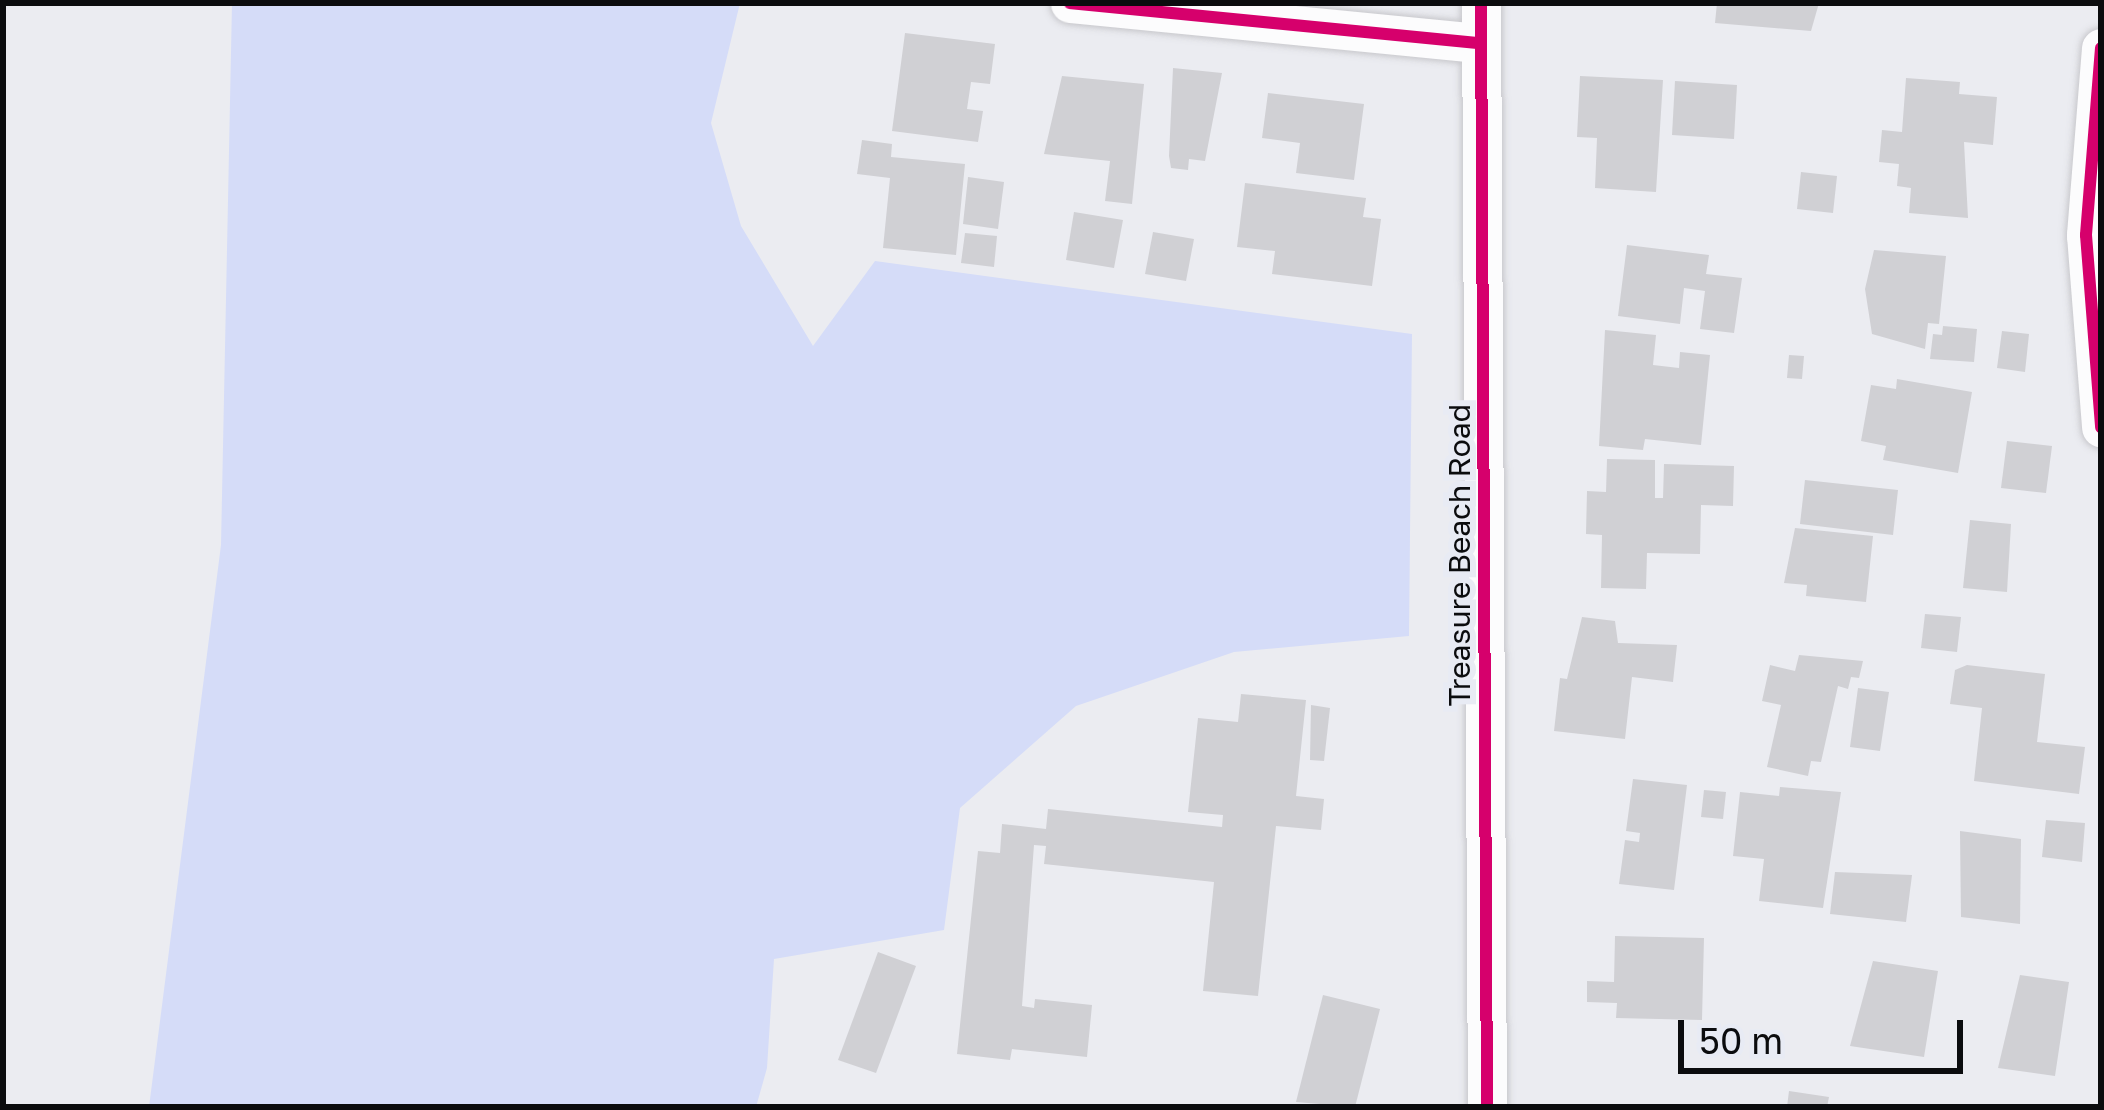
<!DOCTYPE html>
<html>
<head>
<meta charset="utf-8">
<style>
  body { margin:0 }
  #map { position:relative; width:2104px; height:1110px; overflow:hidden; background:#ebecf1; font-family:"Golos Text",sans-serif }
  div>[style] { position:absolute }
  .green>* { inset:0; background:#d5dcf8 }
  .building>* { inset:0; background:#d0d0d4 }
  .roads { filter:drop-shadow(0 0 3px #c8c8cc) drop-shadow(0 0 3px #c8c8cc) }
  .street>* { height:39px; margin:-19.5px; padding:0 19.5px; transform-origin:19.5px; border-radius:19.5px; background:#fcfcfd }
  .cycleway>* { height:12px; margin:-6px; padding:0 6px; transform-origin:6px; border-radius:6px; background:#d6006c }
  span { translate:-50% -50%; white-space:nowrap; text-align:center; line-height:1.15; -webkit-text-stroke:12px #e8ebf4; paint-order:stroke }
  .street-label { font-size:30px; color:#0b0c0e }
  .frame { position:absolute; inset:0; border:6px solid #0b0c0e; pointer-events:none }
  .scale { position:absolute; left:1678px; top:1020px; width:285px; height:54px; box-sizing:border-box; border:6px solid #0b0c0e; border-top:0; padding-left:15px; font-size:36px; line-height:42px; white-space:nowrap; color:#0b0c0e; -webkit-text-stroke:9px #e8ebf4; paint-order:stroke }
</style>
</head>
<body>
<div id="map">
  <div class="green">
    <i style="clip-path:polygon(232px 3px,740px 3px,711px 123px,741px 226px,813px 346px,875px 261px,1412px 334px,1409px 636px,1234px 652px,1076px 706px,960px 808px,944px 930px,774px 959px,767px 1068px,756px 1107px,149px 1107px,221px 545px)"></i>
  </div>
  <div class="building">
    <i style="clip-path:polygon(1717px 3px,1819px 3px,1811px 31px,1715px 23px)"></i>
    <i style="clip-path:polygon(905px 33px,995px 44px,990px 84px,971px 82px,967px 109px,983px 111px,978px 142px,892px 131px)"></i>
    <i style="clip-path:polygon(1173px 68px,1222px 73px,1205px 161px,1189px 159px,1188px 170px,1171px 168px,1169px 156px)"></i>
    <i style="clip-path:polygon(1062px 76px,1144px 84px,1132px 204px,1105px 201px,1110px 161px,1044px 154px)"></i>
    <i style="clip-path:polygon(1580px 76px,1663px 80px,1656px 192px,1595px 188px,1597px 138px,1577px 137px)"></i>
    <i style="clip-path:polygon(1906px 78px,1960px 82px,1959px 94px,1997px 97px,1993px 145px,1964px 142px,1968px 218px,1909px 213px,1911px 188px,1897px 186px,1899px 164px,1879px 162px,1882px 130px,1902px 132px)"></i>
    <i style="clip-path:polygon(1675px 81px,1737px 85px,1734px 139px,1672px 135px)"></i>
    <i style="clip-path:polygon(1268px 93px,1364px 104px,1354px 180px,1296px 173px,1300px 143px,1262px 138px)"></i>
    <i style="clip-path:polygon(862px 140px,892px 144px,891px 157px,965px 164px,956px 255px,883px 248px,890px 178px,857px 174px)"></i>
    <i style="clip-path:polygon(1801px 172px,1837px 176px,1833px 213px,1797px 209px)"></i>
    <i style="clip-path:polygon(968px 177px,1004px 182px,998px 229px,963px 224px)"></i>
    <i style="clip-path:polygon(1245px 183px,1366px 198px,1363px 217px,1381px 219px,1372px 286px,1272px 274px,1275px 251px,1237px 247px)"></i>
    <i style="clip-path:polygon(1074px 212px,1123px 220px,1114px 268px,1066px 260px)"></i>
    <i style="clip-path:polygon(1153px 232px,1194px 239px,1186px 281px,1145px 274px)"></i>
    <i style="clip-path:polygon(965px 233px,997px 236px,994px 267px,961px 263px)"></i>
    <i style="clip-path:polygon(1627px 245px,1709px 255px,1706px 274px,1742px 278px,1734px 333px,1700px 329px,1705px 291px,1684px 288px,1680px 324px,1618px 316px)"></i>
    <i style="clip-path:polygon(1874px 250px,1946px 256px,1939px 324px,1928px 323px,1925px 349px,1872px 334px,1865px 289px)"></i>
    <i style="clip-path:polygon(1943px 326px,1977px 329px,1974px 362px,1930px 359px,1933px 334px,1942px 335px)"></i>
    <i style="clip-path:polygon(1605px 330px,1656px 335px,1653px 365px,1679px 368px,1680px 352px,1710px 355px,1701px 445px,1645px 439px,1643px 450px,1599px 446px)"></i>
    <i style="clip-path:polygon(2002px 331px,2029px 334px,2025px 372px,1997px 368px)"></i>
    <i style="clip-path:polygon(1789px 355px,1804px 356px,1802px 379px,1787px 378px)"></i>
    <i style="clip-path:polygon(1897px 379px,1972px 392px,1958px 473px,1883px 460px,1886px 446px,1861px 441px,1871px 385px,1896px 389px)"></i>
    <i style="clip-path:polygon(2007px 441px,2052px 446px,2046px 493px,2001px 488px)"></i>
    <i style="clip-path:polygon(1607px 459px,1655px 460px,1655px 498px,1663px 498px,1664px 464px,1734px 466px,1733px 506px,1701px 505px,1700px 554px,1647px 553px,1646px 589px,1601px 588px,1602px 535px,1586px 534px,1587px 491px,1606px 492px)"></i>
    <i style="clip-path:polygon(1805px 480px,1898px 490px,1893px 535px,1800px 524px)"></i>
    <i style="clip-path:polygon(1970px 520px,2011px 524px,2007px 592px,1963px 588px)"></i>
    <i style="clip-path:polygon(1795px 528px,1873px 536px,1866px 602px,1806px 596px,1807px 585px,1784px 583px)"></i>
    <i style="clip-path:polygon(1925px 614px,1961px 617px,1957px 652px,1921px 648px)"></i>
    <i style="clip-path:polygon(1582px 617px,1615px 621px,1618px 643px,1677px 645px,1673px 682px,1632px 677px,1625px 739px,1554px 731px,1560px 678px,1567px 679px)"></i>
    <i style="clip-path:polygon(1799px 655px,1863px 661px,1859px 678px,1851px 677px,1848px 689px,1838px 686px,1821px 762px,1811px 761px,1808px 776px,1767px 767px,1781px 705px,1762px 701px,1770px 665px,1795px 671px)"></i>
    <i style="clip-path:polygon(1967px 665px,2045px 674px,2037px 742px,2085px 747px,2079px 794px,1974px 781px,1982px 708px,1950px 704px,1955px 670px)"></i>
    <i style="clip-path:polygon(1858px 688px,1889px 692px,1880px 751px,1850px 747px)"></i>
    <i style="clip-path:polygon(1241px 694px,1306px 700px,1296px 796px,1324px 799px,1321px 830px,1276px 826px,1258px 996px,1203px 991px,1214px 882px,1044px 864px,1046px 846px,1034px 845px,1022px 1006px,1034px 1008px,1035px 999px,1092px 1005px,1087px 1057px,1012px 1049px,1010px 1060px,957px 1054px,978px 851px,1000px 853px,1002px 824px,1046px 829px,1048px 809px,1222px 827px,1223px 815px,1188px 812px,1198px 718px,1238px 722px)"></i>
    <i style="clip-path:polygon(1311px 705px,1330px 708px,1324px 761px,1310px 760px)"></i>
    <i style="clip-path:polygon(1633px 779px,1687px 785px,1674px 890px,1619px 884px,1625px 840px,1639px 842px,1640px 833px,1626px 831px)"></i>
    <i style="clip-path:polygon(1780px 787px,1841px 792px,1823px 908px,1759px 901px,1764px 859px,1733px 856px,1740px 792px,1779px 796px)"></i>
    <i style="clip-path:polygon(1704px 790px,1726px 792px,1723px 819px,1701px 817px)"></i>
    <i style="clip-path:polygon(2046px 820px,2085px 823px,2082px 862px,2042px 857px)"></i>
    <i style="clip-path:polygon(1960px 831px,2021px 839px,2020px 924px,1961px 917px)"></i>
    <i style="clip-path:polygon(1835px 872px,1912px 875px,1906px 922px,1830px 914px)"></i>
    <i style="clip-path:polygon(1615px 936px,1704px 938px,1702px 1020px,1616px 1018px,1617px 1003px,1587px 1002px,1587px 981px,1614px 982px)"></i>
    <i style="clip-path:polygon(878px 952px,916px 966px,876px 1073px,838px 1060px)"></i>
    <i style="clip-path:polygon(1873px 961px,1938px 971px,1924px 1057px,1850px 1046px)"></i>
    <i style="clip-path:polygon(2020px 975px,2069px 982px,2055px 1076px,1998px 1068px)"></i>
    <i style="clip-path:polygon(1323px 995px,1380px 1009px,1355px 1107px,1296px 1102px)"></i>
    <i style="clip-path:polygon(1789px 1091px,1829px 1097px,1827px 1107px,1787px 1107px)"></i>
  </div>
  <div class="roads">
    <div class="street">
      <i style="left:1070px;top:3px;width:411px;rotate:5.6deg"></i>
      <i style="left:1481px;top:3px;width:1104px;rotate:89.69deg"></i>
      <i style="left:2101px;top:48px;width:188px;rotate:94.6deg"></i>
      <i style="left:2086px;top:235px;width:193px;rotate:85.5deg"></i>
    </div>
  </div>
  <div class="cycleway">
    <i style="left:1070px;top:3px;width:411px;rotate:5.6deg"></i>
    <i style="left:1481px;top:3px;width:1104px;rotate:89.69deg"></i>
    <i style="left:2101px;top:48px;width:188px;rotate:94.6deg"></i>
    <i style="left:2086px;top:235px;width:193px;rotate:85.5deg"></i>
  </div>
  <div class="street-label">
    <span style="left:1459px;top:555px;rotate:-90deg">Treasure Beach Road</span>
  </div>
  <div class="frame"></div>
  <div class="scale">50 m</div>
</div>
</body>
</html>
